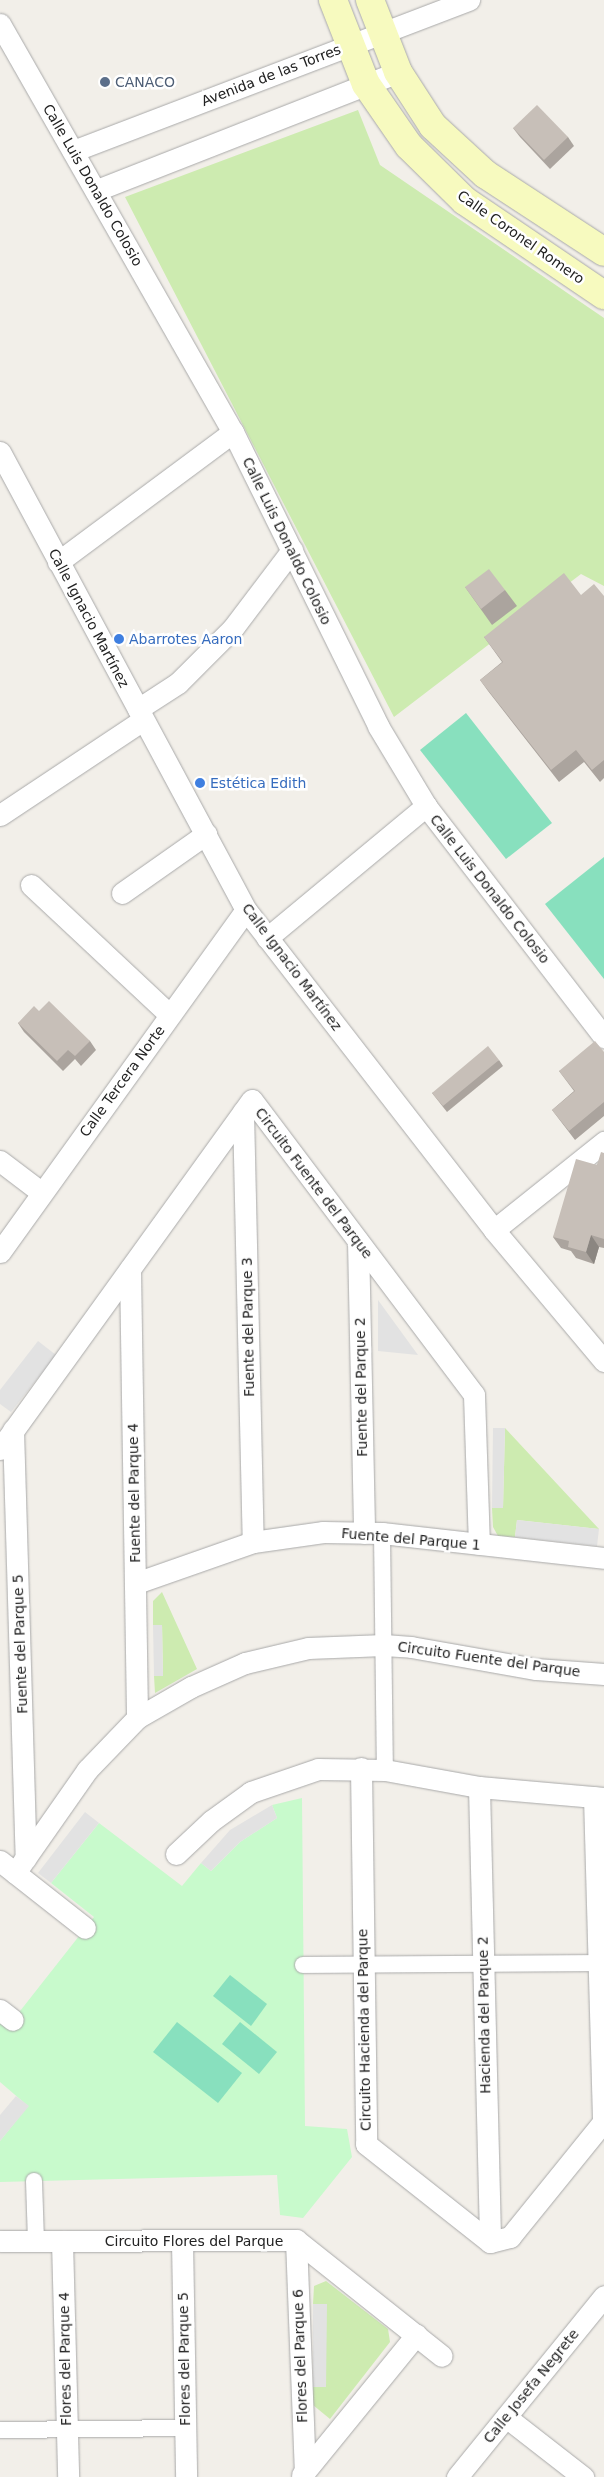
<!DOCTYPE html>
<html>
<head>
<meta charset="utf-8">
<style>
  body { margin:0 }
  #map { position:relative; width:604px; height:2477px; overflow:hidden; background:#f2efe9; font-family:"DejaVu Sans",sans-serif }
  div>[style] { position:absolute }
  .grass>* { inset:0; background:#cdebb0 }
  .park>* { inset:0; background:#c8facc }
  .pitch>* { inset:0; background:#88e0be }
  .parking>* { inset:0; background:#e2e2e2 }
  .roads { filter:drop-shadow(0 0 1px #a9a9a9) drop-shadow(0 0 1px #a9a9a9) }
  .pedestrian>* { height:16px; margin:-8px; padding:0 8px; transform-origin:8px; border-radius:8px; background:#fff }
  .minor>* { height:21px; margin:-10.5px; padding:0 10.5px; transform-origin:10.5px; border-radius:10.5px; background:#fff }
  .secondary>* { height:28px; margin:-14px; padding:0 14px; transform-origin:14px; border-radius:14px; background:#f7fabf }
  .wall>* { inset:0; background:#aba49e }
  .shaded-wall>* { inset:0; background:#8b8681 }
  .building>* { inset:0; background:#c7bfb8 }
  .dots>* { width:14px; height:14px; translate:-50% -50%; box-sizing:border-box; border:2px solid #fff; border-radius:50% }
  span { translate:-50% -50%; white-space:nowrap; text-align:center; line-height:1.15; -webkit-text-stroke:5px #fff; paint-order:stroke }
  .street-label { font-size:14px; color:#222 }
  .service-label { font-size:14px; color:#4e5e75 }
  .left { translate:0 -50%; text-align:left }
  .shop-label { font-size:14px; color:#366cbe }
</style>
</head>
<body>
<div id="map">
  <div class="grass">
    <i style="clip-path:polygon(358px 110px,380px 165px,604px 318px,604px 586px,581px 574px,394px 717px,125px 197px)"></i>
    <i style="clip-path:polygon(505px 1428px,599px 1529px,517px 1520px,515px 1537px,498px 1536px,493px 1527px,492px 1508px,503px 1507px)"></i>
    <i style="clip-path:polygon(162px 1592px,197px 1669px,155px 1693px,154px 1676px,163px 1676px,162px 1625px,153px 1625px,153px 1601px)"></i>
    <i style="clip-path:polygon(326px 2281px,388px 2329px,390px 2342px,330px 2419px,313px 2405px,313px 2387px,326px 2387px,326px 2304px,313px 2304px,314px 2286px)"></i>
  </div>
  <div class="park">
    <i style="clip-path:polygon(302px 1798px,305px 2126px,347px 2129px,352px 2157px,303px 2218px,280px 2215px,277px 2175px,0 2182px,0 2141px,28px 2106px,0 2082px,0 2019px,13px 2020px,94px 1917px,51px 1883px,99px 1823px,182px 1886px,201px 1863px,211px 1871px,240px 1842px,277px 1818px,272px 1805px)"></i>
  </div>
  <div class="pitch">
    <i style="clip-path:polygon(466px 713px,552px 823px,506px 859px,420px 750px)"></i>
    <i style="clip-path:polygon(604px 857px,604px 979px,545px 904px)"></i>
    <i style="clip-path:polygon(230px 1975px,267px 2004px,251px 2026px,213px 1996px)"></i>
    <i style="clip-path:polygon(177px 2022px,242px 2073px,218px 2103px,153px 2052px)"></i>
    <i style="clip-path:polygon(240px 2022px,277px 2052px,259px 2074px,222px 2044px)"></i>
  </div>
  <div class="parking">
    <i style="clip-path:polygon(378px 1300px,418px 1355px,378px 1351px)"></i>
    <i style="clip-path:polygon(38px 1341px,56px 1355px,11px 1412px,0 1404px,0 1390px)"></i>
    <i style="clip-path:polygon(493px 1428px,505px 1428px,503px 1508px,492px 1508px)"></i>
    <i style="clip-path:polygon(517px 1520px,599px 1529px,597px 1546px,515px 1537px)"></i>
    <i style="clip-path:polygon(153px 1625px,162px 1625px,163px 1676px,154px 1676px)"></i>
    <i style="clip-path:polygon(272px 1805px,277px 1818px,240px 1842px,211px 1871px,201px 1863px,230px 1830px)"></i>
    <i style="clip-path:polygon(85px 1812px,99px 1823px,51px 1883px,38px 1873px)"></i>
    <i style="clip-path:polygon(16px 2096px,29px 2106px,0 2141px,0 2115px)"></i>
    <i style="clip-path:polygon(313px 2304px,327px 2304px,326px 2387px,313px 2387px)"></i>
  </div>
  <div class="roads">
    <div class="pedestrian">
      <i style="left:382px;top:1533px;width:237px;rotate:89.3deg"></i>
      <i style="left:303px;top:1965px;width:295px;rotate:-0.4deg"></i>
      <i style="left:34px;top:2181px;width:60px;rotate:88.1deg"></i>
      <i style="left:0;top:2430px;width:185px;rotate:-0.6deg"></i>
    </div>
    <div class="minor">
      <i style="left:0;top:24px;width:470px;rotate:60.3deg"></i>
      <i style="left:233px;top:432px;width:328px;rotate:63.7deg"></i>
      <i style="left:378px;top:726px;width:93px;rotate:59deg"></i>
      <i style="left:426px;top:806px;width:292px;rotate:52.4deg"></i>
      <i style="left:73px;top:151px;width:424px;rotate:-20.9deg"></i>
      <i style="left:97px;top:190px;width:323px;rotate:-21.4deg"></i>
      <i style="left:0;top:452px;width:520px;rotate:61.76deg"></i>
      <i style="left:246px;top:910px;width:405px;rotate:52.2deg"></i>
      <i style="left:494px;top:1230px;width:171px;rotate:50deg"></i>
      <i style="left:58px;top:562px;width:218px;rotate:-36.6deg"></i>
      <i style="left:138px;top:709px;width:48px;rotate:-33deg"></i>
      <i style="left:178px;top:683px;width:78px;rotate:-45deg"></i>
      <i style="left:233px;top:628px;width:98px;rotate:-52.9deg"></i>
      <i style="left:0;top:815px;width:172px;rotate:-33.6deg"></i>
      <i style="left:31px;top:885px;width:190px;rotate:43.1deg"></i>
      <i style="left:122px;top:893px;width:103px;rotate:-35.1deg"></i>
      <i style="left:267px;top:938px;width:207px;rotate:-39.7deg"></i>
      <i style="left:243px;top:1112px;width:430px;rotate:88.7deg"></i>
      <i style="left:0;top:1161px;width:51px;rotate:37.1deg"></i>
      <i style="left:494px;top:1230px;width:141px;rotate:-38.7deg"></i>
      <i style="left:358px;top:1241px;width:292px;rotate:88.8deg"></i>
      <i style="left:0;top:1252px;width:421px;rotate:-54.3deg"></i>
      <i style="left:130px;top:1269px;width:449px;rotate:89.1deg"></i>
      <i style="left:13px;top:1430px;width:428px;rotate:88.3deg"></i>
      <i style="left:0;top:1449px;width:430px;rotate:-54.2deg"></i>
      <i style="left:252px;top:1100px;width:369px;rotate:53deg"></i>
      <i style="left:474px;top:1395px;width:149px;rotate:88.1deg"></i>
      <i style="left:136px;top:1583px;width:124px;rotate:-19.3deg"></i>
      <i style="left:253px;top:1542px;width:71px;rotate:-8.1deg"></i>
      <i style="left:323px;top:1532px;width:59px;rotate:1deg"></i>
      <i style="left:382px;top:1533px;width:223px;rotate:6.4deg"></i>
      <i style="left:361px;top:1768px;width:376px;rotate:89.2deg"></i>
      <i style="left:366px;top:2144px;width:158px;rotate:38.3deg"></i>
      <i style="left:490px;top:2242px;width:21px;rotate:-14deg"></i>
      <i style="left:510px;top:2237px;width:149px;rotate:-51deg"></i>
      <i style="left:479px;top:1787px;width:455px;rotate:88.6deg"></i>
      <i style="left:594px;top:1797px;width:325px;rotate:88.4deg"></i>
      <i style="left:176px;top:1854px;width:48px;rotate:-43.3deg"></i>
      <i style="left:211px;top:1821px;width:49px;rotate:-35.9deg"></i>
      <i style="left:251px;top:1792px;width:71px;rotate:-18.9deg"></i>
      <i style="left:318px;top:1769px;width:67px;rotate:0.9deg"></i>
      <i style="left:385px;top:1770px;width:96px;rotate:10.3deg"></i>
      <i style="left:479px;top:1787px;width:125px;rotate:5deg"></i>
      <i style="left:0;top:1861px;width:108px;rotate:38.2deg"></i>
      <i style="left:15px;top:1873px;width:126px;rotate:-55deg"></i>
      <i style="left:87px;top:1770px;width:72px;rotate:-46.1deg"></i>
      <i style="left:137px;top:1718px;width:62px;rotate:-29.9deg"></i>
      <i style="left:191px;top:1687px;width:59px;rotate:-24deg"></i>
      <i style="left:245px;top:1663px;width:65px;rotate:-13.4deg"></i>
      <i style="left:308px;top:1648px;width:76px;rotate:-2.3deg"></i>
      <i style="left:384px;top:1645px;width:27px;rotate:4deg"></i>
      <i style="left:411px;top:1647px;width:127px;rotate:10deg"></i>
      <i style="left:536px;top:1669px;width:68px;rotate:4.2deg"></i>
      <i style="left:0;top:2010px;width:16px;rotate:38deg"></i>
      <i style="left:296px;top:2240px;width:231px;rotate:87.8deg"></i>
      <i style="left:0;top:2241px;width:296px;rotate:-0.2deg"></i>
      <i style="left:296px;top:2240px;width:186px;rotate:38.5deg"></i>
      <i style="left:62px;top:2241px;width:236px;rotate:88.5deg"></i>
      <i style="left:182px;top:2241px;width:236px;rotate:89deg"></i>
      <i style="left:506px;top:2417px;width:98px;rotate:37.9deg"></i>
      <i style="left:302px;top:2475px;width:181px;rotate:-50.8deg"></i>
      <i style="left:457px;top:2477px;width:233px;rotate:-50.9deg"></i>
    </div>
    <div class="secondary">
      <i style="left:333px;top:0;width:90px;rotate:68.6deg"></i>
      <i style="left:366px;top:84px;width:75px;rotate:55.3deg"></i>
      <i style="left:409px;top:146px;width:78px;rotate:44.5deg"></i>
      <i style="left:465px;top:201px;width:168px;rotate:34.1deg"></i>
      <i style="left:370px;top:0;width:77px;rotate:68.7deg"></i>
      <i style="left:398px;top:72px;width:64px;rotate:57.1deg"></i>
      <i style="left:433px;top:126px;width:71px;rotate:42.7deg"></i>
      <i style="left:485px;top:174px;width:142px;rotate:33.2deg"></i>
    </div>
  </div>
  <div class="wall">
    <i style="clip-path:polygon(513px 128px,568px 137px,574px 146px,550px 169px,520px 137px)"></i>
    <i style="clip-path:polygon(465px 587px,505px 590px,517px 606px,492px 625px)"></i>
    <i style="clip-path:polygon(581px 595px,604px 596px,604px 778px,600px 782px,584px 762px,559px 782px,488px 691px,480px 680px,502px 662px,484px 637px)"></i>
    <i style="clip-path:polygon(39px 1011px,90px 1041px,96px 1050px,81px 1066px,75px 1059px,63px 1071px,24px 1032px,18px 1023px)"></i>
    <i style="clip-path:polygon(604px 1052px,604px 1116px,575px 1140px,552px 1110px,574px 1091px,559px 1071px)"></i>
    <i style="clip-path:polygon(499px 1060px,503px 1066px,447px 1112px,432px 1093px)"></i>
    <i style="clip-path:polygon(604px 1153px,604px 1248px,599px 1247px,594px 1264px,576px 1258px,571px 1251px,561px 1248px,553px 1237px,597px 1165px)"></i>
  </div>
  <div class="shaded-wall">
    <i style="clip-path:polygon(591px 1235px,599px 1247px,594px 1264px,586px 1252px)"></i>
  </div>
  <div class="building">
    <i style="clip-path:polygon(537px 105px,568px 137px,544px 160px,513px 128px)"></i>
    <i style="clip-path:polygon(489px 569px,505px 590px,481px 609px,465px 587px)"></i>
    <i style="clip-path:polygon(564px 573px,581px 595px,594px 584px,604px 596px,604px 760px,592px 770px,576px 750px,551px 770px,480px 680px,503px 662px,484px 637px)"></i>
    <i style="clip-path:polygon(49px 1001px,90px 1041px,75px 1056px,68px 1050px,57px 1061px,18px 1023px,34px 1006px,39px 1011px)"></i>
    <i style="clip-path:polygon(595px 1041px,604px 1052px,604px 1102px,569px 1131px,552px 1110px,575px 1091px,559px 1071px)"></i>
    <i style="clip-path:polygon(488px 1046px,499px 1060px,443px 1106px,432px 1093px)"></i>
    <i style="clip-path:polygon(601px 1152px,604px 1153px,604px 1239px,591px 1235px,586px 1252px,568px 1247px,569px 1241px,553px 1237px,576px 1159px,597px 1165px)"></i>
  </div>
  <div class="dots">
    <i style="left:105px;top:82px;background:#5c6f8a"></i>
    <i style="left:119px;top:639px;background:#3f7fe0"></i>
    <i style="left:200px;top:783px;background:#3f7fe0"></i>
  </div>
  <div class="street-label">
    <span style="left:271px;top:75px;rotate:-21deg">Avenida de las Torres</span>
    <span style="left:93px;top:185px;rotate:60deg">Calle Luis Donaldo Colosio</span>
    <span style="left:521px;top:237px;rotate:35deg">Calle Coronel Romero</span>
    <span style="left:287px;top:541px;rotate:64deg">Calle Luis Donaldo Colosio</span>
    <span style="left:89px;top:618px;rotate:62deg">Calle Ignacio Martínez</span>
    <span style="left:490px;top:889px;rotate:52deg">Calle Luis Donaldo Colosio</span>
    <span style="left:292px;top:967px;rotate:53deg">Calle Ignacio Martínez</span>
    <span style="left:122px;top:1081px;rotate:-54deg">Calle Tercera Norte</span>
    <span style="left:314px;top:1183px;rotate:53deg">Circuito Fuente del Parque</span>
    <span style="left:248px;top:1327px;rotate:-91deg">Fuente del Parque 3</span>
    <span style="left:361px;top:1387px;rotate:-91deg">Fuente del Parque 2</span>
    <span style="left:134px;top:1493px;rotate:-91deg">Fuente del Parque 4</span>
    <span style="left:411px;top:1539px;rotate:5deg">Fuente del Parque 1</span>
    <span style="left:20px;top:1644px;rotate:-92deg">Fuente del Parque 5</span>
    <span style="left:489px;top:1659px;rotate:8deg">Circuito Fuente del Parque</span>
    <span style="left:484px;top:2015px;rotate:-91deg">Hacienda del Parque 2</span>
    <span style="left:364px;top:2030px;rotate:-91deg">Circuito Hacienda del Parque</span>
    <span style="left:194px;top:2241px">Circuito Flores del Parque</span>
    <span style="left:300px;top:2356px;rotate:-92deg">Flores del Parque 6</span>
    <span style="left:65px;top:2359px;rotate:-91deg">Flores del Parque 4</span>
    <span style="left:184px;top:2359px;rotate:-91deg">Flores del Parque 5</span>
    <span style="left:531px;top:2386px;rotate:-51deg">Calle Josefa Negrete</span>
  </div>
  <div class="service-label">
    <span class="left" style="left:115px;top:82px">CANACO</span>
  </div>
  <div class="shop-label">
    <span class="left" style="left:129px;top:639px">Abarrotes Aaron</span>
    <span class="left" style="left:210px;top:783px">Estética Edith</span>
  </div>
</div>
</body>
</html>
